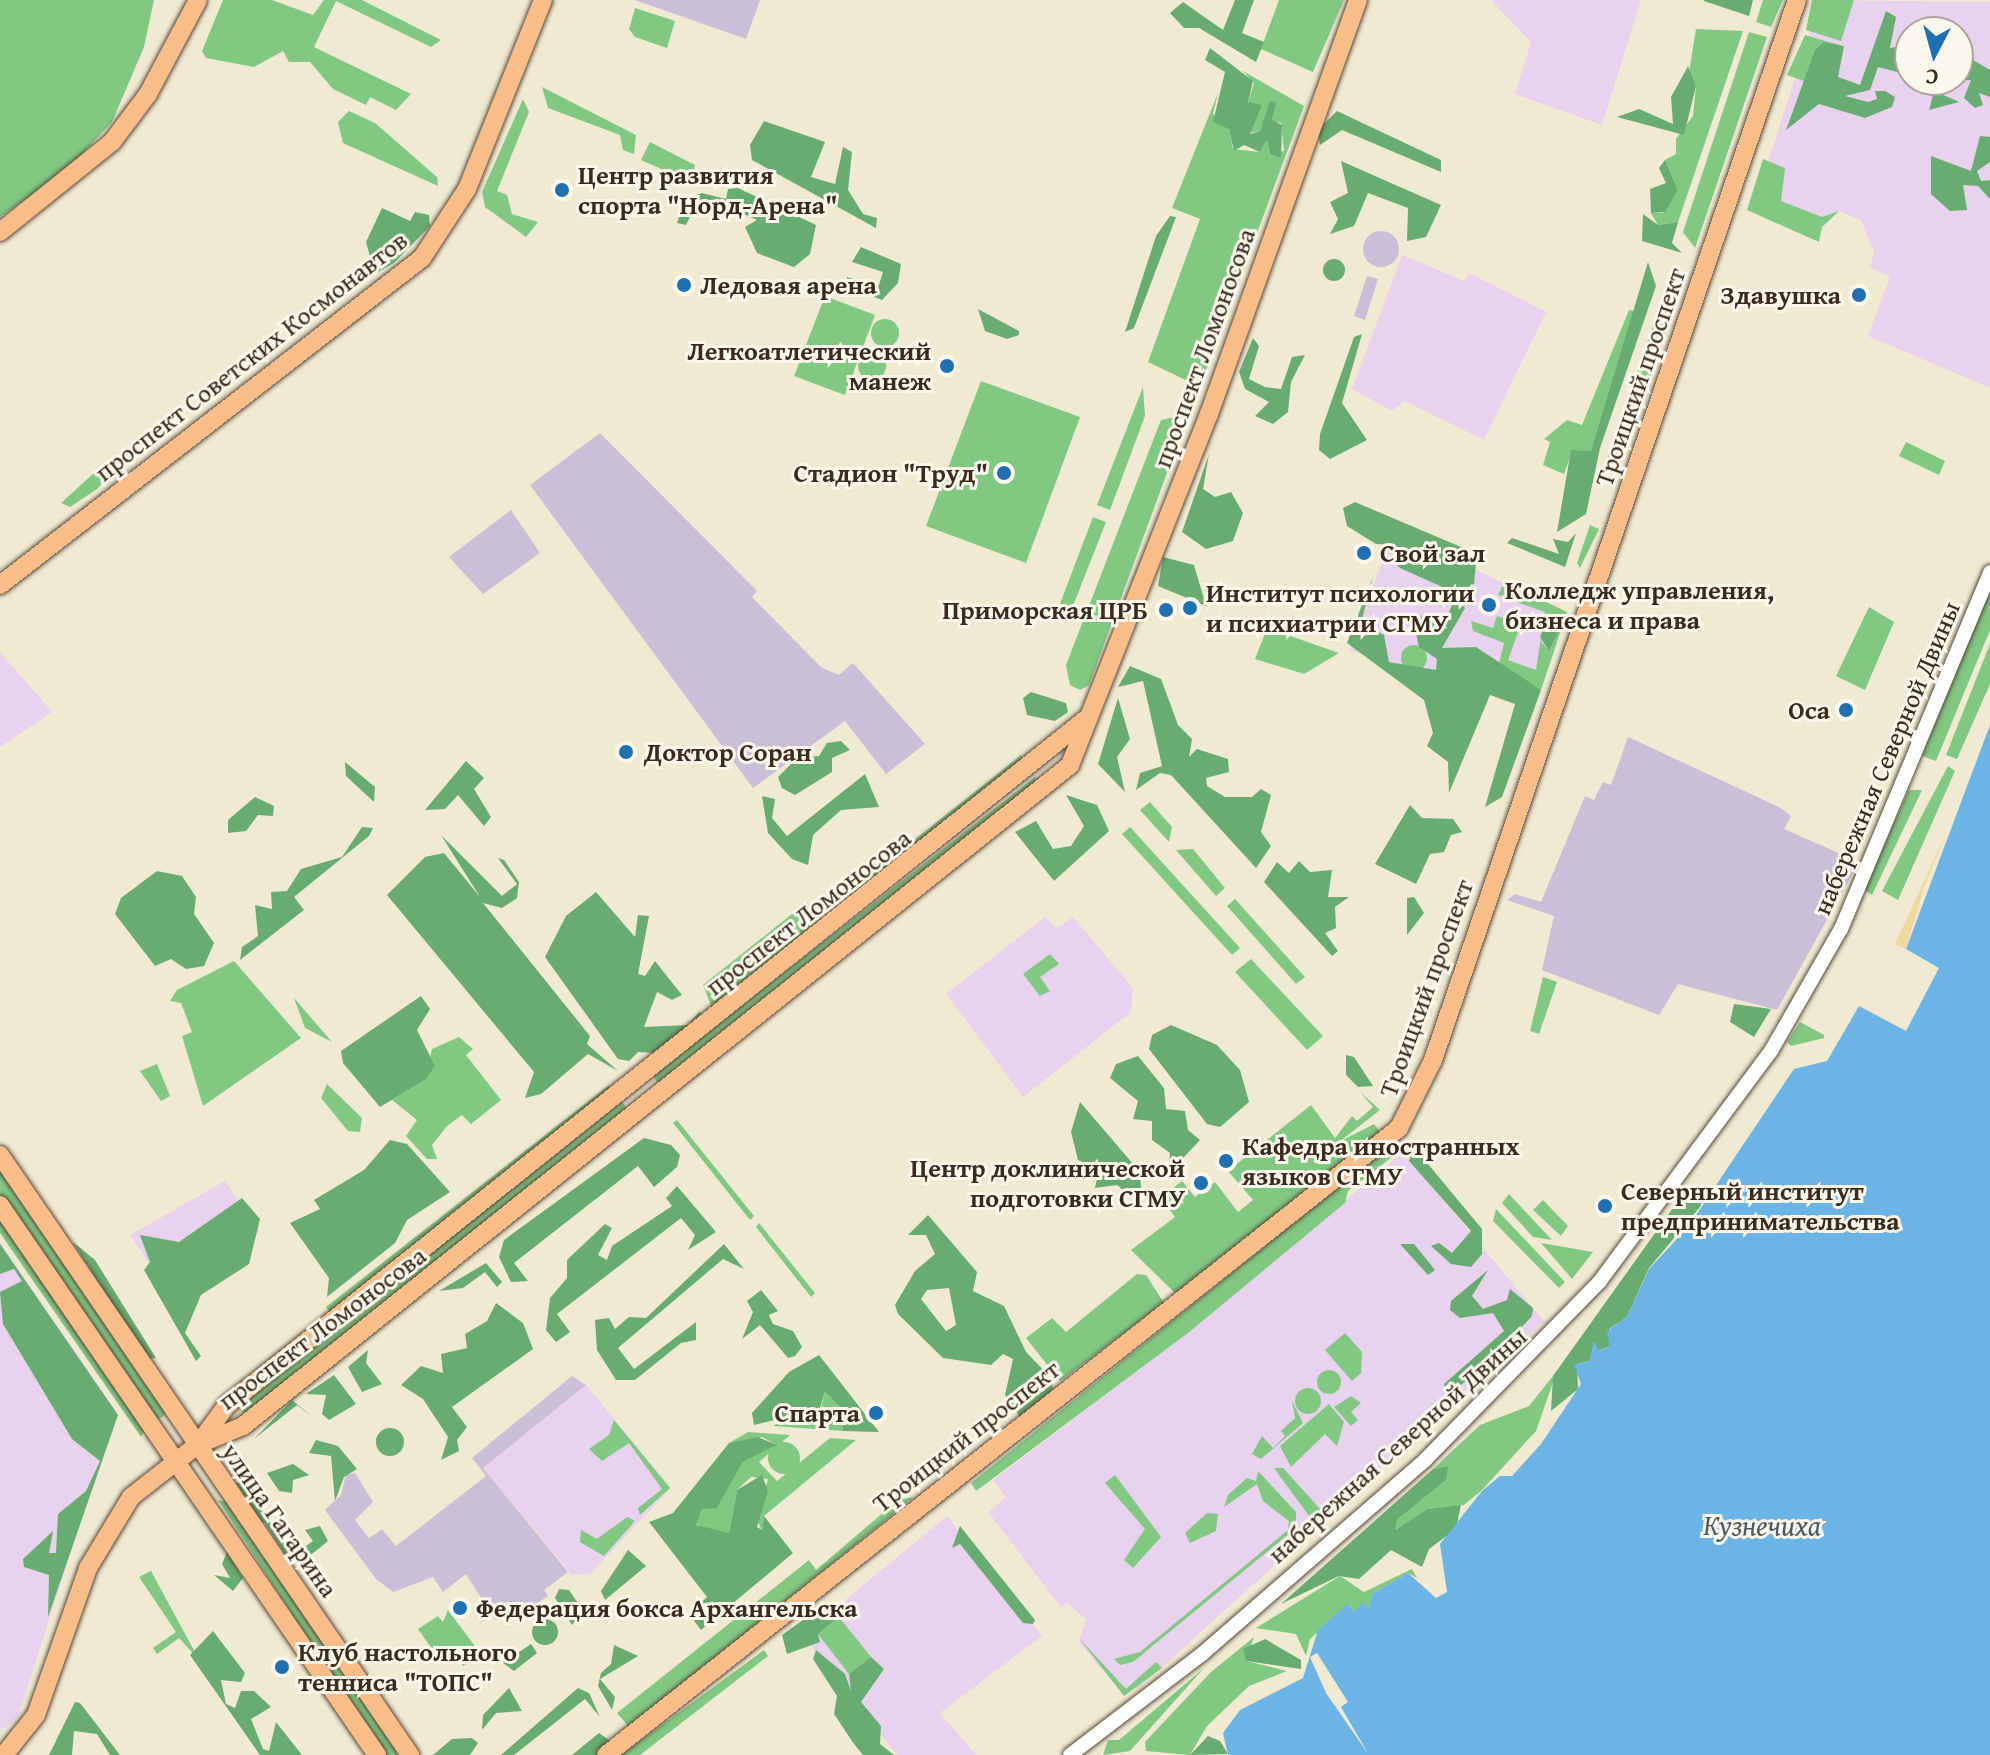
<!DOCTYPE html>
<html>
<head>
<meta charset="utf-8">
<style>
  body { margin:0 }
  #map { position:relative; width:1990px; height:1755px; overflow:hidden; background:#f1ead2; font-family:"Gentium Book Plus",serif }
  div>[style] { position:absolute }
  .built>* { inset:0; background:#e8d2ee }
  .industrial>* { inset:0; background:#c9bfd7 }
  .round { border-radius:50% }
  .green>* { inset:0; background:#81c883 }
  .forest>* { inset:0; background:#68ac71 }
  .sand>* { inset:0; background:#eeda9e }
  .water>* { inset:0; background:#6cb4e4 }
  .pier>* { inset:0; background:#f1ead2 }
  .roads { filter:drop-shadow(0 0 2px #564739) drop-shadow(0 0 2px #564739) }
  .minor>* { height:14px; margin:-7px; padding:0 7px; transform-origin:7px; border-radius:7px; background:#fff }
  .major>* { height:18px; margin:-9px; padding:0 9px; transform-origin:9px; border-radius:9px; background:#f8bd88 }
  .dots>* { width:22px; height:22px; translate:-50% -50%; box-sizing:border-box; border:4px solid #fbf7ec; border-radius:50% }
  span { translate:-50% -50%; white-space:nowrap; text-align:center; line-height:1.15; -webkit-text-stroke:6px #fbf7ec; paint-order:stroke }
  .poi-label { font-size:26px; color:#3b2a1e; font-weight:700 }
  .left { translate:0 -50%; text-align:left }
  .right { translate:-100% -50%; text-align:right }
  .street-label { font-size:26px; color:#3b2a1e }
  .water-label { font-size:28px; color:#4c5a63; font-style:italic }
  .north { position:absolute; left:1894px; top:16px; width:80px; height:80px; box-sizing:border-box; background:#fbf7ec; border:2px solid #aea59a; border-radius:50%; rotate:186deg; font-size:22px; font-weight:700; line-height:32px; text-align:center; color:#3b2a1e }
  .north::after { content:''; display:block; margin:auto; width:28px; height:36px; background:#1f6fb2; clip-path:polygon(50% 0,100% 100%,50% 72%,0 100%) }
</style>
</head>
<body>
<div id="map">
  <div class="built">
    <i style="clip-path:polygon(1491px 0,1641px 0,1602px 125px,1515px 94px,1531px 42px)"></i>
    <i style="clip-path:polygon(evenodd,1820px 0,1990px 2px,1990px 388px,1868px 336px,1890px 276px,1870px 268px,1874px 252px,1861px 220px,1839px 211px,1822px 227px,1754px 206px,1820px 0,1910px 32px,1958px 32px,1958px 80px,1910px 80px,1910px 32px)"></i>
    <i style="clip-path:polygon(1402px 255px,1465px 281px,1469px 273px,1546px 312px,1484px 440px,1405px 401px,1392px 411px,1352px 389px)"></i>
    <i style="clip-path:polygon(1394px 530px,1567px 614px,1535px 703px,1349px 650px)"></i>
    <i style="clip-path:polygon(0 652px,52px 712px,0 747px)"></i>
    <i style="clip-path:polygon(1045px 917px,1057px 928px,1073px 917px,1133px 988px,1131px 1012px,1023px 1097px,946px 994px)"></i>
    <i style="clip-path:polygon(1403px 1152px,1544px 1321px,1140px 1687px,1122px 1693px,1079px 1642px,1086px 1619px,1067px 1603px,1061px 1607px,988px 1512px,1006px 1497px,993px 1480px,1188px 1333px)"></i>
    <i style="clip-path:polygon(225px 1181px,259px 1232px,243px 1244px,248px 1259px,180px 1309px,130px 1235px)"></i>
    <i style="clip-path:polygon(0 1242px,116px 1411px,18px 1717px,0 1732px)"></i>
    <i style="clip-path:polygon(586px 1385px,671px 1488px,590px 1574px,572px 1575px,483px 1468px)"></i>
    <i style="clip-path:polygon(947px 1516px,1042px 1636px,940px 1713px,976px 1755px,897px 1755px,803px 1635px)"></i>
  </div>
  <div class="industrial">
    <i style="clip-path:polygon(635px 0,760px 0,746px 39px)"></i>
    <i class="round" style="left:1363px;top:231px;width:36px;height:36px"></i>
    <i style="clip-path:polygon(1367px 276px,1378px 279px,1365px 320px,1354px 316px)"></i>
    <i style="clip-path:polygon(600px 433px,757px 591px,752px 597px,822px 668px,839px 675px,853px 663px,925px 744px,886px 774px,845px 721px,753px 788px,530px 485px)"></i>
    <i style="clip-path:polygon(511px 510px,540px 553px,483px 594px,449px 557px)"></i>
    <i style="clip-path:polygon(1628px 737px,1779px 807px,1791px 816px,1784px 829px,1859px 862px,1777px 1010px,1678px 984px,1659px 1015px,1542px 970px,1554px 916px,1507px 900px,1515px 894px,1541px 902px,1585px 796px,1594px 800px,1603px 782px,1611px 785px)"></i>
    <i style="clip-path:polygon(572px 1376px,586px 1385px,483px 1468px,568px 1572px,544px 1590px,548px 1596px,520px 1615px,495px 1620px,466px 1574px,443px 1592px,433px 1577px,393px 1592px,376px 1579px,325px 1510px,341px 1495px,346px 1475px,355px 1473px,373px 1502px,355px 1520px,369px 1538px,382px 1529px,396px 1546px,486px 1476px,472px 1458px)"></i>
  </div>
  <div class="green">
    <i style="clip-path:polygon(0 0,154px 0,144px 47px,112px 122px,68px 169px,0 217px)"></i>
    <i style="clip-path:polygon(223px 0,272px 0,313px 15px,324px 0,362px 0,441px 40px,431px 47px,336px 1px,314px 47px,411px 94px,396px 110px,370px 97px,366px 105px,333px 89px,310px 62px,289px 62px,283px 51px,254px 67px,206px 58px,202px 51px)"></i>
    <i style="clip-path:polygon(1279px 0,1344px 0,1313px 72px,1261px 49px)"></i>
    <i style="clip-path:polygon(1763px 0,1783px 0,1771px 27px,1756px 22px)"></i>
    <i style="clip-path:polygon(1812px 0,1854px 0,1841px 41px,1806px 30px)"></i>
    <i style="clip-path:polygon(635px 8px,675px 21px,667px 48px,635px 37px,629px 29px)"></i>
    <i style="clip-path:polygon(1696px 29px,1743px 31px,1678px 222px,1658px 225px,1651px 213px,1663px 213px,1678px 190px,1665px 160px,1676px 154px,1676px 139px,1693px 116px,1696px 86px,1689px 72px)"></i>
    <i style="clip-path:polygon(1749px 32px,1767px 37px,1695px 248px,1683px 232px)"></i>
    <i style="clip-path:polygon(1805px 35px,1839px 45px,1824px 88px,1787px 75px)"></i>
    <i style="clip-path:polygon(1243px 71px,1304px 106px,1200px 387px,1148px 362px,1200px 219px,1172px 208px,1218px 93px,1213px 114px,1229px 129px,1233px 149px,1260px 152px,1267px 140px,1270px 154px,1284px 151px,1281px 123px,1272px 121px,1274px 101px,1260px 131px,1249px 133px,1257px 115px,1248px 102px,1254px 83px)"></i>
    <i style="clip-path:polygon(542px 87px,636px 135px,634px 154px,623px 150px,620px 135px,548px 108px)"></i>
    <i style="clip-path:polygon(523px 99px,529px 112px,497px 191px,507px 195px,512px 214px,538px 222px,526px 237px,485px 207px,482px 192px)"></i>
    <i style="clip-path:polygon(349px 111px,375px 123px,437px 177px,438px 186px,343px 143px,338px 122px)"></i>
    <i style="clip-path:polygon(650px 142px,695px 165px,691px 182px,641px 160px)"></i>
    <i style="clip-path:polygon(1763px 159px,1785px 168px,1781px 201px,1822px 217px,1839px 211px,1822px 227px,1819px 242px,1747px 210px)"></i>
    <i style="clip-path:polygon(1671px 273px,1684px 281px,1620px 464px,1614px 463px,1608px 457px)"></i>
    <i style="clip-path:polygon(825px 296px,875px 315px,845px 395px,794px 376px)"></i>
    <i style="clip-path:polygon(1629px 310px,1637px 311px,1591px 451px,1570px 457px,1564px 474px,1543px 465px,1550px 442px,1544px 439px,1567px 420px,1582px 425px)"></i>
    <i class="round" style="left:871px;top:319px;width:28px;height:28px"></i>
    <i class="round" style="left:858px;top:352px;width:28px;height:28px"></i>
    <i style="clip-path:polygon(981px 381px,1080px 417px,1026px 563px,926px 526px)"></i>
    <i style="clip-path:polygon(1143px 387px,1145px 416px,1110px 510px,1097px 505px)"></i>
    <i style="clip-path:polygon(1175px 417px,1182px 432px,1089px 685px,1080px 690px,1070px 685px,1066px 665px,1161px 420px)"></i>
    <i style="clip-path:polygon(1906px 442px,1945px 461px,1939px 475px,1899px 456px)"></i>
    <i style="clip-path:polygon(95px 472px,104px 481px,97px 489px,70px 507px,61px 503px)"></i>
    <i style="clip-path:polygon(1093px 517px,1106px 522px,1069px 616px,1055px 617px)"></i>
    <i style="clip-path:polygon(1590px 525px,1599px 529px,1580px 568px,1577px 563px)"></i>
    <i style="clip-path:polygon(evenodd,1504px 582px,1567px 612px,1541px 690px,1498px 668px,1504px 643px,1473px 631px,1471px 621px,1493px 628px,1497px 616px,1521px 624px,1508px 660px,1536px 670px,1545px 612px,1498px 595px,1504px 582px,1551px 614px,1562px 622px,1549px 651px,1540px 640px,1551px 614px)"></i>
    <i style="clip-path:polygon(1990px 589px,1990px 630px,1936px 761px,1922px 756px)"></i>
    <i style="clip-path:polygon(1869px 607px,1894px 622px,1865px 690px,1836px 676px)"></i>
    <i style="clip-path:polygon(1267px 628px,1299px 639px,1339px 653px,1304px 674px,1255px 659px)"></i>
    <i style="clip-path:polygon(1990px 644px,1990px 684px,1957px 759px,1946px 755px)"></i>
    <i class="round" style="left:1401px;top:645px;width:26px;height:26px"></i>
    <i style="clip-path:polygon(1021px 755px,1025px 762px,844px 900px,845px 895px)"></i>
    <i style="clip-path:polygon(1948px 766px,1955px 771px,1898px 900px,1882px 891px)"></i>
    <i style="clip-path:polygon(1035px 777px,1043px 788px,658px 1084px,653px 1075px)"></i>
    <i style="clip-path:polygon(1909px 790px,1922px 790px,1872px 895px,1864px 890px)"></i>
    <i style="clip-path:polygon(1150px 802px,1172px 827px,1169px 842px,1140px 810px)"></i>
    <i style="clip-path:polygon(1130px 827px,1240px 948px,1232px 955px,1122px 834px)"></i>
    <i style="clip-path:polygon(1193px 849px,1225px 888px,1216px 896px,1176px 850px)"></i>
    <i style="clip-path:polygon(1235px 899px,1305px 977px,1296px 984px,1227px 906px)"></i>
    <i style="clip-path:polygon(807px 902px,822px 922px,712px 1008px,703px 985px)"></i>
    <i style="clip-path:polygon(1050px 954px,1059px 964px,1040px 977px,1050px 991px,1040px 996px,1023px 974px)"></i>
    <i style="clip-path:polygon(1251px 959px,1323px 1036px,1307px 1050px,1235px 972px)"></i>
    <i style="clip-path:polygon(234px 961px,301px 1038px,203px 1106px,182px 1036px,192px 1032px,181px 1003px,170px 1001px,177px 990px)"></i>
    <i style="clip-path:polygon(1543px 977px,1557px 982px,1539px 1034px,1530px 1031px)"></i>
    <i style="clip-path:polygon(294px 998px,332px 1042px,305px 1028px)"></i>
    <i style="clip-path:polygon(1800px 1022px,1824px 1035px,1824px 1038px,1791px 1046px,1787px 1042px)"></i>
    <i style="clip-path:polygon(459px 1037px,473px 1049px,466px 1055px,501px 1100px,471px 1124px,462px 1115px,447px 1126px,432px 1145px,437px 1159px,427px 1159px,406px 1136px,417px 1120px,392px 1100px,425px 1080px,432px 1049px)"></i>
    <i style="clip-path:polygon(157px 1064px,170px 1096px,161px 1101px,140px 1071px)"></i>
    <i style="clip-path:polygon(327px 1084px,362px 1118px,360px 1132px,348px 1131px,321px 1098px)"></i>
    <i style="clip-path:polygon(609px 1085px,615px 1093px,332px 1315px,326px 1307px)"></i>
    <i style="clip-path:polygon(1360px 1092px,1380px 1110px,1339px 1142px,1374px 1124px,1381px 1133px,1176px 1294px,1131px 1250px,1175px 1217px,1161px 1198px,1182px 1181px,1195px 1197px,1215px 1182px,1238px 1212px,1253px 1200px,1228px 1171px,1311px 1105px,1335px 1138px,1352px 1116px,1357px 1121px,1373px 1107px)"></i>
    <i style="clip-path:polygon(622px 1102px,629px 1111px,245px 1415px,237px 1406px)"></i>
    <i style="clip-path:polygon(677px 1120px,754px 1216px,750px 1220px,673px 1123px)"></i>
    <i style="clip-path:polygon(1388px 1147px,1396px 1154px,1348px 1191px,1345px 1203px,1188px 1333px,976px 1491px,971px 1483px)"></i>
    <i style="clip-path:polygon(0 1170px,167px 1414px,156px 1421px,0 1195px)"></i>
    <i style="clip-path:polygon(1509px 1194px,1552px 1240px,1533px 1237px,1502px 1203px)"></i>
    <i style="clip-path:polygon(1543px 1200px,1568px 1226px,1561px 1236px,1533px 1210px)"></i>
    <i style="clip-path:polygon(1496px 1209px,1565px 1282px,1559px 1288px,1493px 1221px)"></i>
    <i style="clip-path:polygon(0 1219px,144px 1430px,141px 1437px,0 1233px)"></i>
    <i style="clip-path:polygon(759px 1223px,815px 1293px,811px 1297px,756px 1227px)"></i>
    <i style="clip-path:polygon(1541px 1243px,1593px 1252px,1572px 1279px)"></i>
    <i style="clip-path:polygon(1137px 1274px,1146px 1275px,1164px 1303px,1060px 1381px,1026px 1338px,1052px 1318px,1066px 1332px)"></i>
    <i style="clip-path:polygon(1345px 1333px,1362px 1352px,1361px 1373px,1352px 1381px,1325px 1350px)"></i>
    <i class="round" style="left:1317px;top:1370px;width:24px;height:24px"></i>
    <i style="clip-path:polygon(1557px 1371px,1536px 1431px,1482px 1490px,1464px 1505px,1427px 1509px,1396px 1531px,1397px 1520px,1446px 1480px,1432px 1470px,1480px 1425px,1529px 1406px)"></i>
    <i class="round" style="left:1295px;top:1388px;width:26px;height:26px"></i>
    <i style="clip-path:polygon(825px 1392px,841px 1408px,843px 1431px,773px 1426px,792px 1415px,818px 1420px)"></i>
    <i style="clip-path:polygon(1351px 1396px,1361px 1403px,1351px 1412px,1358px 1420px,1351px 1426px,1334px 1407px)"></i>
    <i style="clip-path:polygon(1292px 1401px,1303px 1423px,1261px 1459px,1252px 1454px,1262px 1436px,1273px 1448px,1285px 1436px,1281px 1431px,1295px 1418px)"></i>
    <i style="clip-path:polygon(1329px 1404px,1344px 1422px,1337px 1446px,1325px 1434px,1291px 1467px,1280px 1446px)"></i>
    <i style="clip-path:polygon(614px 1420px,670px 1488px,640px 1515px,638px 1508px,662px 1489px,629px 1443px,602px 1461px,589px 1449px,609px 1435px)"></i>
    <i style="clip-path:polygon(748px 1432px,790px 1435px,759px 1462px,777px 1481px,830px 1438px,856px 1440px,764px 1516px,762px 1531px,757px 1520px,768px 1479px,751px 1477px,737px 1490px,729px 1533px,716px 1535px,696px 1524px,702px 1509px,718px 1506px,743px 1462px,777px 1445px,762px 1437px,729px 1443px)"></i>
    <i class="round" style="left:768px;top:1442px;width:32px;height:32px"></i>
    <i style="clip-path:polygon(1274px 1468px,1283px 1468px,1322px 1511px,1312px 1520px)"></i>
    <i style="clip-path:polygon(1258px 1471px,1296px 1512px,1296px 1528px,1133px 1662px,1120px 1665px,1114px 1659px,1140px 1652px,1288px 1530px,1289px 1521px,1263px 1501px,1257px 1484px,1224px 1507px,1228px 1495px,1247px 1478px,1256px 1481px)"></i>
    <i style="clip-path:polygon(1115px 1475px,1161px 1537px,1133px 1568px,1124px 1560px,1145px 1529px,1105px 1483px)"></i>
    <i style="clip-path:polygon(914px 1497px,629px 1727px,617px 1713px,809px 1560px,816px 1570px,898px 1500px)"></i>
    <i style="clip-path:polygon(218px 1500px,228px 1502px,400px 1755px,384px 1755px)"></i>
    <i style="clip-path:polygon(1207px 1513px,1218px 1514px,1216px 1531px,1190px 1543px,1185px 1533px)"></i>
    <i style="clip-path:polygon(627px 1517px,635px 1521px,604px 1556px,580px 1542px,581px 1530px,597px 1539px)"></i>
    <i style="clip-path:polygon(1412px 1569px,1417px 1578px,1408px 1573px,1372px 1594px,1369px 1608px,1354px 1612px,1349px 1605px,1310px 1639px,1306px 1656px,1296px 1634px,1256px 1628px,1340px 1576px,1364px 1592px)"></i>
    <i style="clip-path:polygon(151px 1571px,197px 1656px,198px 1659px,179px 1638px,157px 1654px,153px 1648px,176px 1632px,139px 1577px)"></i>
    <i style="clip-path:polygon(448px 1610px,480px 1653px,463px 1666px,452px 1650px,439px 1659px,418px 1629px,438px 1616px,443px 1622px)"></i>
    <i style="clip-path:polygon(839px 1617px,871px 1657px,849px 1674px,818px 1634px)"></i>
    <i style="clip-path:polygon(1078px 1637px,1126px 1689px,1156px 1662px,1162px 1668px,1124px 1696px)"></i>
    <i style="clip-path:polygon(1254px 1637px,1246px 1661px,1287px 1671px,1249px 1686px,1207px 1726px,1190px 1755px,1146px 1751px,1145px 1742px,1211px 1672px)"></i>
    <i style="clip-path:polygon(764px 1650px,768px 1656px,640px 1755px,621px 1755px)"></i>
    <i style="clip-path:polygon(1204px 1668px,1130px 1751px,1103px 1755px,1108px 1740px,1119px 1740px)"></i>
  </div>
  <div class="forest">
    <i style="clip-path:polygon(1235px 0,1254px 0,1242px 33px,1264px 42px,1256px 62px,1199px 28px,1184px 28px,1170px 13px,1183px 2px,1223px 30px)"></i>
    <i style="clip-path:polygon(1753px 0,1749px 16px,1704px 1px,1704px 0)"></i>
    <i style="clip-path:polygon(1886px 11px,1896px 17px,1890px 48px,1910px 44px,1905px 74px,1878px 67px,1870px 90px,1845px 96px,1868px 102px,1877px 99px,1875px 91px,1885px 91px,1895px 97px,1892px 107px,1865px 118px,1819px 104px,1786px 130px,1815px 50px,1824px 42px,1844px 46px,1838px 77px,1860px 85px)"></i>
    <i style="clip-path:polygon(1210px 48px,1253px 81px,1248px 102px,1262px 105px,1250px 134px,1260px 131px,1270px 101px,1276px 102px,1272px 120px,1282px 125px,1281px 158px,1270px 154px,1267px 140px,1260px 152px,1244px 145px,1234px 151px,1229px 129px,1213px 122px,1225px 72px,1205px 60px)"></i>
    <i style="clip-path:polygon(1958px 51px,1990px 70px,1990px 97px,1979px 93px,1983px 105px,1975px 108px,1964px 98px,1971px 80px,1954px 81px,1939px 93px,1959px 102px,1929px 110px,1937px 80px,1958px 80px)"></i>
    <i style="clip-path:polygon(1688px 66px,1696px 86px,1684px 135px,1617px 117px,1639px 109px,1673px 124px,1671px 97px)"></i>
    <i style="clip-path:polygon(1337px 111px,1441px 160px,1441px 172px,1342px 130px,1320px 145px,1318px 130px)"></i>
    <i style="clip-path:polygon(764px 121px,825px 142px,811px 177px,835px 184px,843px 147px,852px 152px,848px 190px,863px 214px,877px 218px,876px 228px,752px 160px,750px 145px)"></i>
    <i style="clip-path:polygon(1980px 136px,1990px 137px,1990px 162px,1977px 171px,1981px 181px,1990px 180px,1990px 199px,1978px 186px,1963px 185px,1967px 210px,1950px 211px,1931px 194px,1931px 156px,1971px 171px)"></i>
    <i style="clip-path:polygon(1665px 160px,1678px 190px,1665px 212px,1651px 213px,1650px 189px,1666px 183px,1659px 168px)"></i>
    <i style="clip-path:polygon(1341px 161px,1441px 205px,1426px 237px,1407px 241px,1408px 208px,1368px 193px,1354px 226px,1330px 234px,1338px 219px,1330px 202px,1348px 193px)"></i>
    <i style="clip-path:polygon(738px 188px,816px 225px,810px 254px,794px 267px,757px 253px,745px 227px,757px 220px,717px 202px,696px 204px,686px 225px,677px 223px,685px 199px,702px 193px,726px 199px,728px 189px)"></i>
    <i style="clip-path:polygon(382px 208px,410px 221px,415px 212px,429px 215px,430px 226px,394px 263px,357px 284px,354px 277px,371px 260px,366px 242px)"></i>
    <i style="clip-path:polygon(1643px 214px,1658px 225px,1678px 222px,1672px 243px,1682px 253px,1642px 241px)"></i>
    <i style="clip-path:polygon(1170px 216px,1176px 217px,1134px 328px,1125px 332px,1156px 236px)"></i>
    <i style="clip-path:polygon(861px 247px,901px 264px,898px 283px,882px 300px,847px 286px,847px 277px,878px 288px,883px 272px,852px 262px)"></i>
    <i class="round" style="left:1323px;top:259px;width:22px;height:22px"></i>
    <i style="clip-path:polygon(1648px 262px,1656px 286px,1600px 448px,1586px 514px,1557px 532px,1571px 450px,1591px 451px)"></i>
    <i style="clip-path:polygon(978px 309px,1019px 331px,1019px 335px,1007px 339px,985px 331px)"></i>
    <i style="clip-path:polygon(1362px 334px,1342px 403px,1367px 440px,1330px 459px,1319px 450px,1320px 434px,1354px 337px)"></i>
    <i style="clip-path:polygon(1253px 338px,1259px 346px,1249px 379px,1265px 387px,1281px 389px,1292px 357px,1305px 355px,1291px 382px,1288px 412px,1273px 424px,1255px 416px,1269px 402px,1245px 389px,1239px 372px)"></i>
    <i style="clip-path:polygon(1209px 454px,1203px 489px,1215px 497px,1231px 492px,1243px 513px,1233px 541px,1206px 549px,1182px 532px)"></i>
    <i style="clip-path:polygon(1355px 502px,1468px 550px,1476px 563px,1474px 584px,1458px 594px,1400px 568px,1391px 560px,1395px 545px,1376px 544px,1347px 526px,1343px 508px)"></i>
    <i style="clip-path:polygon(1576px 533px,1565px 567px,1507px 543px,1512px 538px,1559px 554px,1553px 539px,1568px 542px)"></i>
    <i style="clip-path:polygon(1163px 557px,1194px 565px,1206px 606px,1158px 586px)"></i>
    <i style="clip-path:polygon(1373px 577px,1361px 623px,1384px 635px,1389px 662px,1436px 670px,1437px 659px,1419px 647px,1416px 633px,1422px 615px,1445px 623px,1455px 597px,1465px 608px,1442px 648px,1476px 647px,1541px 690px,1502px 797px,1485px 807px,1515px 704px,1490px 695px,1449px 793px,1448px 762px,1427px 746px,1433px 733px,1424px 700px,1347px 643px)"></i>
    <i style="clip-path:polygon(1558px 616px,1562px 624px,1549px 651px,1540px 637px,1549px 617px)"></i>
    <i style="clip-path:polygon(1130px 666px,1161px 679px,1178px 725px,1192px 739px,1189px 757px,1197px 749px,1228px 759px,1229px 772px,1206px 778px,1207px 786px,1225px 797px,1252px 797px,1261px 789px,1271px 795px,1261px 832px,1271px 846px,1256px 868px,1171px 775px,1160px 773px,1136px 790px,1140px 773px,1162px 766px,1143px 681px,1118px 687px)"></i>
    <i style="clip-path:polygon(1031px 692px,1066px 703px,1068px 712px,1055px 721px,1027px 715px,1023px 698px)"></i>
    <i style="clip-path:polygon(1118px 698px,1130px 739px,1117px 757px,1125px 792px,1098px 764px)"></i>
    <i style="clip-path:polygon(841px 741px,850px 750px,832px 758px,832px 772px,795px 795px,782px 788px,778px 777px,797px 758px,819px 756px,827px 743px)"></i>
    <i style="clip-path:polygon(466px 761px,484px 778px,474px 789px,491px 817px,484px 826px,458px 795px,445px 809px,425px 810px)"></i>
    <i style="clip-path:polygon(345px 762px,375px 787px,374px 802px,346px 776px)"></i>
    <i style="clip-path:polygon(865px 774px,879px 807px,841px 810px,813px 835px,808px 865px,792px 859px,768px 833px,762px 796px,775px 799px,772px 818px,787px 836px)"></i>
    <i style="clip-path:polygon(1066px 795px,1097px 805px,1109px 831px,1054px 881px,1015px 832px,1036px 821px,1053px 849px,1071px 846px,1084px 826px)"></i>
    <i style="clip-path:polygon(255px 797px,274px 806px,273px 816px,258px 815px,246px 831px,228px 833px,228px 820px)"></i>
    <i style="clip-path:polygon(1410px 805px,1422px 818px,1453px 819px,1462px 832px,1451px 835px,1444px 852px,1430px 854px,1416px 884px,1375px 864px)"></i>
    <i style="clip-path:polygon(362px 827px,373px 828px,369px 836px,294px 897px,304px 910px,240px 960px,242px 947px,258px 936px,255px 905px,272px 909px,271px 892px,287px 891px,301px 869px,342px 857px)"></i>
    <i style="clip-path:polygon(441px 835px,502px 896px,517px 884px,498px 858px,504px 860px,519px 882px,517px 898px,502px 908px,483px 903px,590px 1036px,587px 1044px,618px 1071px,588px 1054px,541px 1094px,525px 1098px,534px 1072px,387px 895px,425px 857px,444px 853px,480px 897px)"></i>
    <i style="clip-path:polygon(1299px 861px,1310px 872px,1332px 870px,1328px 897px,1349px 897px,1335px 907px,1336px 928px,1325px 933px,1338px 951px,1332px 956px,1264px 882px,1277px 862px,1289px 873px)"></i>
    <i style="clip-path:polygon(157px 871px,182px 876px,196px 897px,194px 914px,214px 943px,204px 966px,186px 969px,171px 959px,155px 966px,115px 914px,121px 898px)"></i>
    <i style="clip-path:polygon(596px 892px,635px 937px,638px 915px,649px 916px,638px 974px,645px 976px,655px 961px,682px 995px,672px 1000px,657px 992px,644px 1027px,688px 1025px,700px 1011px,702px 1020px,657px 1053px,638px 1052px,629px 1061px,618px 1059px,545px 957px,566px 916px)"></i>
    <i style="clip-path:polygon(1414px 897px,1424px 913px,1407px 935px,1407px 898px)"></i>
    <i style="clip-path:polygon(421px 996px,430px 1009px,417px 1030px,435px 1066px,425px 1080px,380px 1107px,343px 1063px,341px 1051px)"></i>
    <i style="clip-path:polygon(1734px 1004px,1771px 1009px,1754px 1037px,1730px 1022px)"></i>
    <i style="clip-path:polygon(1171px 1025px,1217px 1045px,1240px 1070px,1249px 1102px,1220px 1127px,1207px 1124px,1149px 1049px,1152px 1035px)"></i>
    <i style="clip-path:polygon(1346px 1055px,1354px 1057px,1373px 1086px,1358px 1087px,1346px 1075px)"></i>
    <i style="clip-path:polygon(1138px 1056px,1164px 1088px,1166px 1109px,1185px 1111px,1188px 1130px,1200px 1140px,1168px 1174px,1170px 1153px,1152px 1140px,1152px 1121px,1133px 1119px,1138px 1101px,1110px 1078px,1116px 1064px)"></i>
    <i style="clip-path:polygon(1080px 1102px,1140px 1172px,1142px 1206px,1117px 1185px,1095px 1188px,1099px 1169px,1078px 1160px,1071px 1132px)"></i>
    <i style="clip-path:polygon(644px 1138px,671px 1145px,680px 1155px,677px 1167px,654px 1187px,638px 1166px,514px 1263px,528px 1281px,511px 1282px,499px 1257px,504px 1240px)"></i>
    <i style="clip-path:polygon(390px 1140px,407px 1144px,450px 1192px,407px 1220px,395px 1243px,327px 1297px,329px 1278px,290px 1223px,320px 1209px,314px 1200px,364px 1170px)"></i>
    <i style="clip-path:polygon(1413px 1146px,1482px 1229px,1482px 1254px,1471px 1267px,1451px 1264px,1431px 1246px,1439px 1243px,1452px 1253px,1471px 1231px,1409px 1161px)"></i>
    <i style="clip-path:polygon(677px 1186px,716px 1232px,688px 1250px,695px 1235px,681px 1218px,557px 1314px,570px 1332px,556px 1342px,546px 1330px,550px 1298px,567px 1278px,567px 1260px,605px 1224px,612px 1228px,598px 1255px,607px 1260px,612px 1246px,672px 1206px,666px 1198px)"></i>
    <i style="clip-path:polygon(1685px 1191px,1703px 1199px,1700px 1207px,1649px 1268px,1627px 1317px,1609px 1329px,1610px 1346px,1598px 1351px,1594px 1342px,1590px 1361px,1577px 1364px,1578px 1389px,1551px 1411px,1553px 1376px)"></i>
    <i style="clip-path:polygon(242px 1198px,260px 1219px,249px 1264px,201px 1295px,185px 1333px,201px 1356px,196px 1361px,144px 1270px,150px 1262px,140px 1235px,179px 1242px)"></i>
    <i style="clip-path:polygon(evenodd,928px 1215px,977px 1272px,973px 1291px,1004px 1306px,1026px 1352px,1051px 1378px,1053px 1390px,1020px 1417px,1005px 1395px,1013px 1359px,1003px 1354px,991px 1365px,943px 1358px,898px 1314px,895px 1305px,915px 1271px,935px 1254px,926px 1235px,908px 1235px,928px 1215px,949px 1288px,956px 1325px,946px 1331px,921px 1299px,927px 1290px,949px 1288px)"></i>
    <i style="clip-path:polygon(73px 1242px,95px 1260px,156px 1358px,149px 1359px,133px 1338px)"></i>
    <i style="clip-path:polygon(0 1244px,118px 1415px,48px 1617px,49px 1575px,24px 1567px,23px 1559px,53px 1531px,49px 1553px,56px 1553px,58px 1514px,86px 1491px,100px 1461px,72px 1439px,3px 1324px,0 1292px,22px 1281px,14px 1269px,0 1274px)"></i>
    <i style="clip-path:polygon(724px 1244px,744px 1269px,723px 1259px,618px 1348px,634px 1369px,696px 1322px,696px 1340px,681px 1343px,635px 1380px,616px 1380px,597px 1350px,595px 1320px,609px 1318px,615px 1329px,629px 1317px,646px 1318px)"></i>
    <i style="clip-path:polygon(1400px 1244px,1414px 1244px,1435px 1270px,1428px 1275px)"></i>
    <i style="clip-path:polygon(486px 1263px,502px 1282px,497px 1287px,485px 1272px,463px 1288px,439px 1291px)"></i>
    <i style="clip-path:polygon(1488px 1270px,1472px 1296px,1483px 1309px,1507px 1300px,1510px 1289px,1533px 1308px,1532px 1316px,1481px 1371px,1445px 1396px,1444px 1384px,1504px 1331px,1493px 1313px,1460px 1318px,1450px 1310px,1451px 1301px)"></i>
    <i style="clip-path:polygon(761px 1290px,778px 1311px,769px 1315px,773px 1324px,793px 1331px,802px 1347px,795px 1356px,788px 1358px,760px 1325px,742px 1339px,753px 1312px,747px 1301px)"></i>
    <i style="clip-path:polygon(496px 1303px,523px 1323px,533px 1349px,452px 1407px,467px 1427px,457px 1440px,459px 1451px,441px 1460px,448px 1437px,423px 1399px,401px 1385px,421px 1366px,443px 1373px,441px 1354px,467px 1348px,465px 1334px,487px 1321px)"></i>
    <i style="clip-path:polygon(368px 1350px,366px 1363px,382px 1384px,362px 1392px,348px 1367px)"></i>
    <i style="clip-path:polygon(819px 1355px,879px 1432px,843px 1431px,841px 1408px,825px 1392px,815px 1424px,800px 1414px,754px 1425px,752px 1413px,789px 1372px)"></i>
    <i style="clip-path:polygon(334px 1375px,356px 1404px,329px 1420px,322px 1414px,326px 1395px,306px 1394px)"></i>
    <i style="clip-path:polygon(292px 1400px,315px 1419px,297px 1405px,254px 1439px)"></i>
    <i class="round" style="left:376px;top:1428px;width:28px;height:28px"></i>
    <i style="clip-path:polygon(758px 1437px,777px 1445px,743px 1462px,717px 1508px,702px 1509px,696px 1525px,729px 1533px,737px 1490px,762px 1475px,768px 1491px,757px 1527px,762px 1530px,764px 1516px,793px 1553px,701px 1630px,689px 1614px,707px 1597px,649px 1522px,673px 1513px,729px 1443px)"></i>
    <i style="clip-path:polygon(316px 1440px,338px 1446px,357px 1469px,344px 1477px,335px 1501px,331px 1456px,309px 1453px)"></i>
    <i style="clip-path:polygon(293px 1464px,309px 1475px,293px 1480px,292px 1493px,279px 1491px,267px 1473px)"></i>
    <i style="clip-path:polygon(1448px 1466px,1446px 1480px,1397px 1520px,1396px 1530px,1427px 1509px,1461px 1505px,1456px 1529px,1429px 1549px,1422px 1567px,1391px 1550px,1359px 1579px,1339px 1576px,1281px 1604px,1432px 1470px)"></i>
    <i style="clip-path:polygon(243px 1482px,291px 1552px,292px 1565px,265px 1523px,252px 1518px,235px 1483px)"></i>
    <i style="clip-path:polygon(320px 1526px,328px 1541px,312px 1554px,296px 1553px,313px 1541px,305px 1530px)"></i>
    <i style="clip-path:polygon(960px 1526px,1035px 1620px,1033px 1624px,1023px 1623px,960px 1544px,952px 1548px)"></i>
    <i style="clip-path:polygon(628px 1550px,646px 1566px,605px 1600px,601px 1591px)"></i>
    <i style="clip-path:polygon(227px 1552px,243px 1578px,233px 1591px,214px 1575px,230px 1578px,222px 1564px)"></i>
    <i style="clip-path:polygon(559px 1589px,569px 1590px,584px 1612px,572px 1625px,555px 1598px)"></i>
    <i style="clip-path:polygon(828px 1602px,839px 1617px,818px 1634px,820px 1642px,787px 1654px,782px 1635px)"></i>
    <i class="round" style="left:532px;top:1619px;width:26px;height:26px"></i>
    <i style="clip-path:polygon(213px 1631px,245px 1673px,241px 1682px,221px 1680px,226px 1704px,235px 1708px,241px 1691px,254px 1691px,271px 1707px,251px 1719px,263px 1749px,269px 1751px,276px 1722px,302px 1755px,260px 1755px,190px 1655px)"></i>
    <i style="clip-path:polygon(1265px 1639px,1301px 1660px,1301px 1669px,1246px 1661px,1243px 1649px)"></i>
    <i style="clip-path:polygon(531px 1644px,537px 1653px,514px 1671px,503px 1663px)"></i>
    <i style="clip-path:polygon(614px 1645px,638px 1656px,600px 1679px,615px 1697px,612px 1710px,598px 1686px,601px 1673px,611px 1664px)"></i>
    <i style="clip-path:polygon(816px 1650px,845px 1674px,851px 1691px,849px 1674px,871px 1657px,884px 1669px,861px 1702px,881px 1726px,880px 1744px,894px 1755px,863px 1755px,854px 1744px,834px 1714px,837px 1696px,813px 1659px)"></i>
    <i style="clip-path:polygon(509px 1688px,522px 1711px,496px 1713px,482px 1730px,483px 1715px)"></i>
    <i style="clip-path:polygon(578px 1688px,589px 1693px,600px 1717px,585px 1699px,514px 1755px,501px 1755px)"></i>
    <i style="clip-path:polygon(75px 1702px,80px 1703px,120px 1755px,110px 1755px,97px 1734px,74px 1731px,72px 1755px,49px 1755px)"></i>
    <i style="clip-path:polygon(599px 1733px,612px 1742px,599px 1755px,572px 1755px)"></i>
    <i style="clip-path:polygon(1208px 1736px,1220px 1741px,1228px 1754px,1190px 1755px)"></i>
    <i style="clip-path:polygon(472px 1738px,478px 1743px,470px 1755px,433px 1755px,452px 1739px)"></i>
  </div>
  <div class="sand">
    <i style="clip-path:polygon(1948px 829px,1924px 888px,1906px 949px,1895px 944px)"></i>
  </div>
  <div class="water">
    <i style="clip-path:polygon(1990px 725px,1990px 1755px,1228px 1755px,1223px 1733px,1240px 1710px,1303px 1678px,1318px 1630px,1348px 1604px,1354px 1612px,1362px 1603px,1369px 1608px,1372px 1594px,1408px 1573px,1436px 1598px,1447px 1592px,1440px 1544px,1482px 1491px,1500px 1476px,1512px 1476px,1541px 1444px,1581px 1384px,1574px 1365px,1590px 1361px,1594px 1341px,1599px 1351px,1610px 1346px,1607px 1331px,1627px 1317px,1649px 1269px,1688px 1227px,1794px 1069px,1827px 1061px,1859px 1006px,1906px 1031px,1939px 968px,1906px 949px)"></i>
  </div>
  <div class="pier">
    <i style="clip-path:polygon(1317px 1653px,1348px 1702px,1341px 1707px,1369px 1755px,1326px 1693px,1310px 1657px)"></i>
  </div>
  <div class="roads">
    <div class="minor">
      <i style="left:1070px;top:1755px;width:166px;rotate:-37.4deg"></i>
      <i style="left:1202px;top:1654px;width:296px;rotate:-41deg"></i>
      <i style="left:1425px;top:1460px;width:250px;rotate:-45.6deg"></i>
      <i style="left:1600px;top:1281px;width:287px;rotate:-53.4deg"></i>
      <i style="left:1771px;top:1051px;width:141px;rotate:-60.2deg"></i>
      <i style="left:1841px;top:929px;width:387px;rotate:-67.3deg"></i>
    </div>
    <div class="major">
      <i style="left:0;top:232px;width:144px;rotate:-38.8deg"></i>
      <i style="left:112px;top:142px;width:60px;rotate:-53.1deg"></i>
      <i style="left:148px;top:94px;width:106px;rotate:-62deg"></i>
      <i style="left:0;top:585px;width:534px;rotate:-37.77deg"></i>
      <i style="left:422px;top:258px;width:82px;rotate:-56.9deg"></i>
      <i style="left:467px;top:189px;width:204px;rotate:-68.1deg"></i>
      <i style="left:0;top:1155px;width:727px;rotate:55.65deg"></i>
      <i style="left:0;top:1205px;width:667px;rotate:55.57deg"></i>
      <i style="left:199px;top:1443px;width:47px;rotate:-53.6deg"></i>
      <i style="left:227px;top:1405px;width:1099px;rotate:-38.61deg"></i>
      <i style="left:4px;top:1755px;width:51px;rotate:-51.3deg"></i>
      <i style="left:36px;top:1715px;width:156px;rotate:-70.5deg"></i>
      <i style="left:88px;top:1568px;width:83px;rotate:-58.8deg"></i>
      <i style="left:131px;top:1497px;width:84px;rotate:-38.2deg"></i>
      <i style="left:197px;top:1445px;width:50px;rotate:-22.4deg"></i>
      <i style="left:243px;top:1426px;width:1059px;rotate:-38.63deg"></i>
      <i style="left:1070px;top:765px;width:378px;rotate:-68.4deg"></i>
      <i style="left:1209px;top:414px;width:440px;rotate:-70.2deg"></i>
      <i style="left:606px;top:1755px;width:1011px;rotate:-38.33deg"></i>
      <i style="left:1399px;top:1128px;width:76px;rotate:-63.4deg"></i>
      <i style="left:1433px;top:1060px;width:1121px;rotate:-71.05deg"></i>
    </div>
  </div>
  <div class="dots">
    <i style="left:562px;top:190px;background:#1f6fb2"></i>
    <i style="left:684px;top:285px;background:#1f6fb2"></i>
    <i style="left:1859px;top:295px;background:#1f6fb2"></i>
    <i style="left:947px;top:366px;background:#1f6fb2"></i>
    <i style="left:1004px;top:473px;background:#1f6fb2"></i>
    <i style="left:1364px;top:553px;background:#1f6fb2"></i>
    <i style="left:1489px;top:605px;background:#1f6fb2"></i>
    <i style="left:1190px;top:608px;background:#1f6fb2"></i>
    <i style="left:1166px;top:610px;background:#1f6fb2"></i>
    <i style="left:1846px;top:710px;background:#1f6fb2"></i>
    <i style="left:626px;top:752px;background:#1f6fb2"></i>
    <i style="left:1226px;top:1161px;background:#1f6fb2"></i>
    <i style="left:1201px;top:1183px;background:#1f6fb2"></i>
    <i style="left:1605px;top:1206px;background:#1f6fb2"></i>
    <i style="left:876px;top:1413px;background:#1f6fb2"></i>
    <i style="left:460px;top:1608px;background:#1f6fb2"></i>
    <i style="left:282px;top:1667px;background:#1f6fb2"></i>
  </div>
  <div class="poi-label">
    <span class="left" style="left:578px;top:190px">Центр развития<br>спорта "Норд-Арена"</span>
    <span class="left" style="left:700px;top:285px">Ледовая арена</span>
    <span class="right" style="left:1841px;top:295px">Здавушка</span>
    <span class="right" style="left:931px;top:366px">Легкоатлетический<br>манеж</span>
    <span class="right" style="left:988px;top:473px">Стадион "Труд"</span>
    <span class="left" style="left:1380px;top:553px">Свой зал</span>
    <span class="left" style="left:1505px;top:605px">Колледж управления,<br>бизнеса и права</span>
    <span class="left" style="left:1206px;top:608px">Институт психологии<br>и психиатрии СГМУ</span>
    <span class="right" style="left:1148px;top:610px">Приморская ЦРБ</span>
    <span class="right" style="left:1830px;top:710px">Оса</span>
    <span class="left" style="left:644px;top:752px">Доктор Соран</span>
    <span class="left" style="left:1242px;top:1161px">Кафедра иностранных<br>языков СГМУ</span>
    <span class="right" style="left:1185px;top:1183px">Центр доклинической<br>подготовки СГМУ</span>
    <span class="left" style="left:1621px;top:1206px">Северный институт<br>предпринимательства</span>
    <span class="right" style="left:860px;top:1413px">Спарта</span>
    <span class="left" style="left:476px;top:1608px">Федерация бокса Архангельска</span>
    <span class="left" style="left:298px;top:1667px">Клуб настольного<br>тенниса "ТОПС"</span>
  </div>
  <div class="street-label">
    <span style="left:1204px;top:348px;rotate:-70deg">проспект Ломоносова</span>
    <span style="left:251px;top:356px;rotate:-38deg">проспект Советских Космонавтов</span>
    <span style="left:1640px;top:377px;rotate:-71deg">Троицкий проспект</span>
    <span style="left:1886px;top:758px;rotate:-67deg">набережная Северной Двины</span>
    <span style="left:808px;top:912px;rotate:-38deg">проспект Ломоносова</span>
    <span style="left:1426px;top:988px;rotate:-70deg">Троицкий проспект</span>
    <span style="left:322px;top:1328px;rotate:-37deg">проспект Ломоносова</span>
    <span style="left:966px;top:1436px;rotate:-38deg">Троицкий проспект</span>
    <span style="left:1397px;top:1445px;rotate:-42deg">набережная Северной Двины</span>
    <span style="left:280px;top:1520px;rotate:55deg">улица Гагарина</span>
  </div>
  <div class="water-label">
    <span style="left:1762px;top:1525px">Кузнечиха</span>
  </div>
  <div class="north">С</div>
</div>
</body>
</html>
